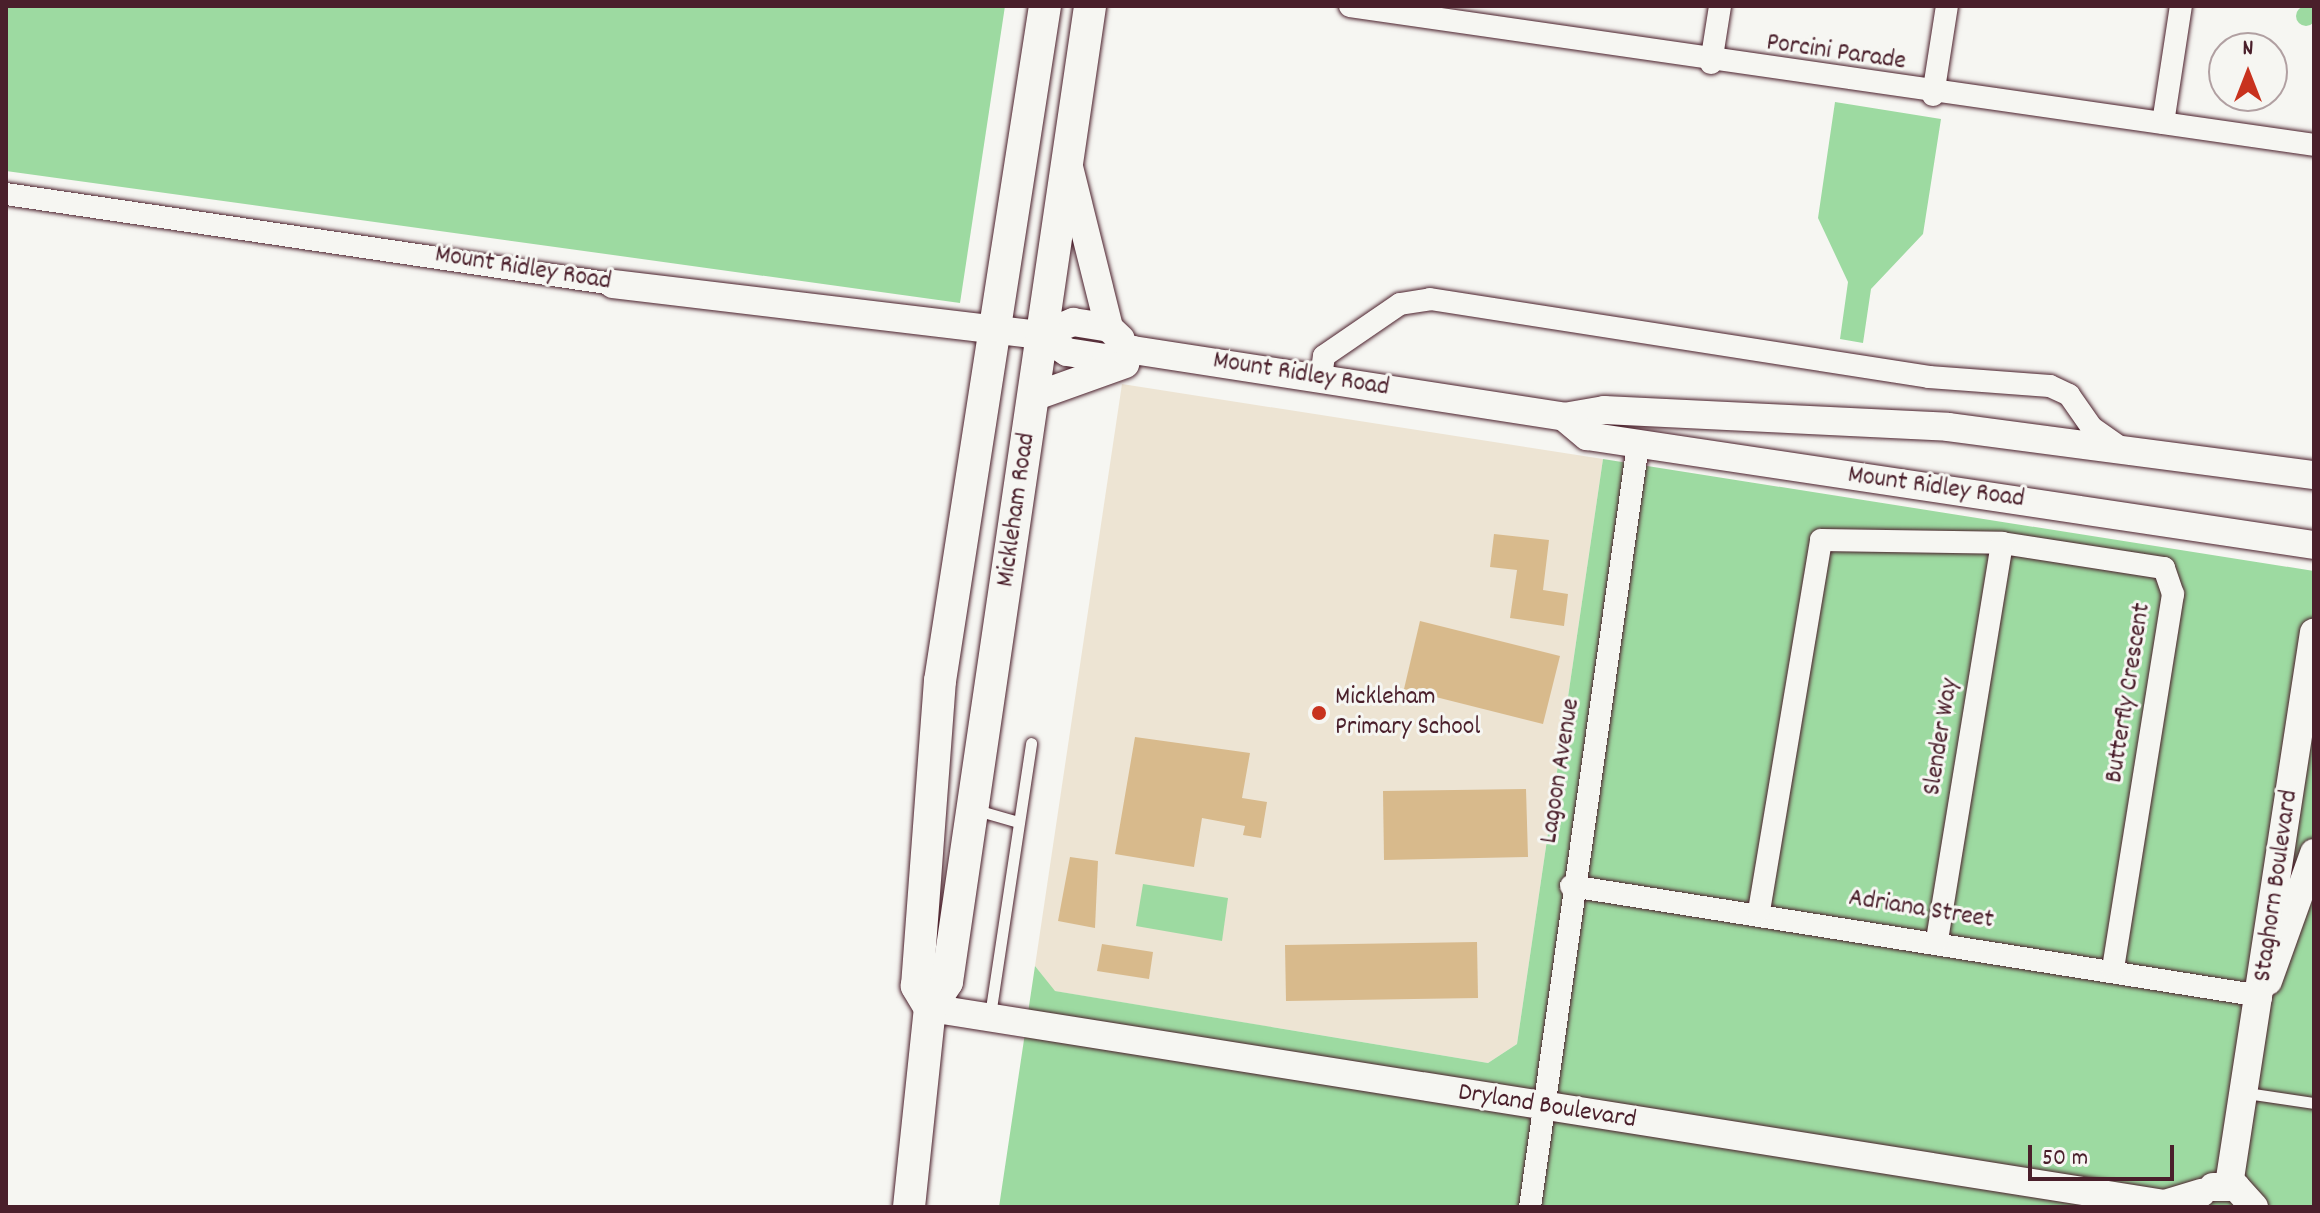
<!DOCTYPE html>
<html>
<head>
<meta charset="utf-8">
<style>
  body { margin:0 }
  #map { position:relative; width:2320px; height:1213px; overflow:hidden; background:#f6f6f2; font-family:Dekko,sans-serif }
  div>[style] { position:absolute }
  .built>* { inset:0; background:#ede4d3 }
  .green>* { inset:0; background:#9ddaa1 }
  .round { border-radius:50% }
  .building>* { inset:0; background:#d8ba8c }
  .roads { filter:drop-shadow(0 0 2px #4a1f2b) drop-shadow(0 0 2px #4a1f2b) }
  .service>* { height:11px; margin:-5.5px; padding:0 5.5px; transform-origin:5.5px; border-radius:5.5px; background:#f6f6f2 }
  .minor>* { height:22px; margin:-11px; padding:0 11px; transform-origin:11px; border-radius:11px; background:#f6f6f2 }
  .tertiary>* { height:28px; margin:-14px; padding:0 14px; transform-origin:14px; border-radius:14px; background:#f6f6f2 }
  .secondary>* { height:32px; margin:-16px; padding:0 16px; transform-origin:16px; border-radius:16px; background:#f6f6f2 }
  .dots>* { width:22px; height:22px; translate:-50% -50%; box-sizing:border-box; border:4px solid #f6f6f2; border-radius:50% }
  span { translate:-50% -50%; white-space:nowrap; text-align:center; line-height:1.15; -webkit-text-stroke:6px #f6f6f2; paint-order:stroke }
  .street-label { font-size:26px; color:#4a1f2b }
  .poi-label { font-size:26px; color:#4a1f2b }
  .left { translate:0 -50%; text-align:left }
  .frame { position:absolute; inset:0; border:8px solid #4a1f2b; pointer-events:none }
  .north { position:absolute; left:2208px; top:32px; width:80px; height:80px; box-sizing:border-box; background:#f6f6f2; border:2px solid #b1a0a2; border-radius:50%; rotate:0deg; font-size:22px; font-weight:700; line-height:32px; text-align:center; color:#4a1f2b }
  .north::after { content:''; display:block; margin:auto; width:28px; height:36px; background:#c8321e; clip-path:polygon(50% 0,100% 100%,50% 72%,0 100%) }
  .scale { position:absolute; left:2028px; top:1145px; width:146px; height:36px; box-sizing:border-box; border:4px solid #4a1f2b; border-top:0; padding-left:10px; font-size:24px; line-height:28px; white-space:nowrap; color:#4a1f2b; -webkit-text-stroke:6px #f6f6f2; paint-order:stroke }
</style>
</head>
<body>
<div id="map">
  <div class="built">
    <i style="clip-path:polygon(1122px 384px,1603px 459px,1517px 1044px,1488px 1063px,1054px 991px,1035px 966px)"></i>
  </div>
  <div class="green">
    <i class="round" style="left:2296px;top:6px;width:20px;height:20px"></i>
    <i style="clip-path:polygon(6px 6px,1005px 6px,960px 303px,6px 171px)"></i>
    <i style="clip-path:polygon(1835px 102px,1941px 119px,1923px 234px,1871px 289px,1863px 343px,1840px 339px,1848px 282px,1818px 218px)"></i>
    <i style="clip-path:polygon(1603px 459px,2314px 571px,2314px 1207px,999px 1207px,1035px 966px,1055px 991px,1488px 1063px,1517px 1044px)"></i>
    <i style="clip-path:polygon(1143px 884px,1228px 898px,1222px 941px,1136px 926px)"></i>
  </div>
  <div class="building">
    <i style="clip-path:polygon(1494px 534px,1549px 540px,1543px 590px,1568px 594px,1564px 626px,1510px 618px,1517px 570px,1490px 567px)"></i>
    <i style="clip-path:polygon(1420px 621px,1560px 656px,1543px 724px,1404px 689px)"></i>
    <i style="clip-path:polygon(1135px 737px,1250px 753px,1242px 798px,1267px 802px,1261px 838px,1243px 835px,1245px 826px,1202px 818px,1194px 867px,1115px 854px)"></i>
    <i style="clip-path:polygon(1526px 789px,1528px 857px,1384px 860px,1383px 791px)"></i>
    <i style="clip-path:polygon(1070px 857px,1098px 861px,1095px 928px,1058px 921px)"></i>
    <i style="clip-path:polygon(1477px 942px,1478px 998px,1286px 1001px,1285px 945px)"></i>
    <i style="clip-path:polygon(1102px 944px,1153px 952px,1149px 979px,1097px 971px)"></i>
  </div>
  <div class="roads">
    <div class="service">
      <i style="left:973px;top:809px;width:47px;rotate:16.1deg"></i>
      <i style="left:990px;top:1015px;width:275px;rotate:-81.4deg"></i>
      <i style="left:2247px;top:1093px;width:68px;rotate:8.5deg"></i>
    </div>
    <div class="minor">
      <i style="left:1350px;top:6px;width:974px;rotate:8.2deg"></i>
      <i style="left:1711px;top:63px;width:58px;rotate:-81deg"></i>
      <i style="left:1933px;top:95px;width:90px;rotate:-81.1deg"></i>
      <i style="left:2163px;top:123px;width:118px;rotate:-81.3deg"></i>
      <i style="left:6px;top:194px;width:614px;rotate:8.43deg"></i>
      <i style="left:1321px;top:377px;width:21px;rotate:-82deg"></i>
      <i style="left:1324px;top:356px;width:92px;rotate:-34.4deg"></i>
      <i style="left:1400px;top:304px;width:30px;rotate:-9deg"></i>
      <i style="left:1430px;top:299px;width:505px;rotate:8.88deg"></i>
      <i style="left:1929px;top:377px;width:121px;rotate:4.3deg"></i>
      <i style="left:2050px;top:386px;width:21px;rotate:25deg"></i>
      <i style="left:2069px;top:395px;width:39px;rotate:55deg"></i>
      <i style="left:2091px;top:427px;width:37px;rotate:35deg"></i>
      <i style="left:1571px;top:886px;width:699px;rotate:9.06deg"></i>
      <i style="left:1759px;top:911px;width:376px;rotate:-80.5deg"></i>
      <i style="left:1821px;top:540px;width:181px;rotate:0.9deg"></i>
      <i style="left:2002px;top:543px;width:164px;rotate:8.8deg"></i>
      <i style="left:2164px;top:568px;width:28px;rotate:71deg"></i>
      <i style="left:2173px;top:594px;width:381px;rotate:99.1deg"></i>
      <i style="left:1937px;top:940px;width:402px;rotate:-80.7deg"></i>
      <i style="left:1530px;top:1207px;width:771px;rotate:-81.94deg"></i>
    </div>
    <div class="tertiary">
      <i style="left:1069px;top:167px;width:166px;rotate:76deg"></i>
      <i style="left:613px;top:284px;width:431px;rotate:6.8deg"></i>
      <i style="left:1041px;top:335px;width:31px;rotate:33deg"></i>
      <i style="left:1067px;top:352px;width:39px;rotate:9deg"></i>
      <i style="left:1106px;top:358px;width:28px;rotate:-17deg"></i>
      <i style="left:1133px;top:350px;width:436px;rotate:8.8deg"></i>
      <i style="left:1564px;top:417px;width:41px;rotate:-9.9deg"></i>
      <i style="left:1604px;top:410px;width:344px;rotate:2.8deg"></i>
      <i style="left:1948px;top:427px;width:369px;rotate:7.5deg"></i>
      <i style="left:1041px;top:335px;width:35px;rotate:-22deg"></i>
      <i style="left:1073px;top:322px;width:36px;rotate:9deg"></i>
      <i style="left:1109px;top:328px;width:16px;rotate:43deg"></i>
      <i style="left:1033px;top:397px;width:98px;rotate:-19.7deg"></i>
      <i style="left:1564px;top:417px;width:30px;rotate:40deg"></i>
      <i style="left:1587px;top:436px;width:735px;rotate:8.53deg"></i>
      <i style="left:2268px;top:981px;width:136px;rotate:-70.2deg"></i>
      <i style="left:930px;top:1008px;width:1250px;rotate:9.02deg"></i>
      <i style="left:2165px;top:1204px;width:38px;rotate:-17deg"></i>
      <i style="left:2229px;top:1185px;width:559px;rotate:-81.26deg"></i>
      <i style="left:2213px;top:1187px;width:23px"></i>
      <i style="left:2236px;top:1187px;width:27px;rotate:48deg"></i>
    </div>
    <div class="secondary">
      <i style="left:930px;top:1008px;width:26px;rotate:-121deg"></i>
      <i style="left:917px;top:986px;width:306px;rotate:-85.7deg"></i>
      <i style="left:940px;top:681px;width:683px;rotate:-81.16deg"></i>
      <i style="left:909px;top:1207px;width:200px;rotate:-84deg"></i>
      <i style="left:930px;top:1008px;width:31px;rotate:-57deg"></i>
      <i style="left:947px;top:982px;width:986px;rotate:-81.66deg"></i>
    </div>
  </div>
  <div class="dots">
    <i style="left:1319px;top:713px;background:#c8321e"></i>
  </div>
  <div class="street-label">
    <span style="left:1836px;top:53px;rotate:8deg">Porcini Parade</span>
    <span style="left:523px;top:269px;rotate:9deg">Mount Ridley Road</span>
    <span style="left:1301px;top:375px;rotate:9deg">Mount Ridley Road</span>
    <span style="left:1936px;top:488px;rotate:8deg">Mount Ridley Road</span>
    <span style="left:1017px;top:510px;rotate:-82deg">Mickleham Road</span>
    <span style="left:2129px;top:693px;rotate:-81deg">Butterfly Crescent</span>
    <span style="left:1942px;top:737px;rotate:-81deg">Slender Way</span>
    <span style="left:1561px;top:771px;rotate:-81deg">Lagoon Avenue</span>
    <span style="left:2277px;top:886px;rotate:-82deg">Staghorn Boulevard</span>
    <span style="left:1921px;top:910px;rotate:9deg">Adriana Street</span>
    <span style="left:1547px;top:1107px;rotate:9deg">Dryland Boulevard</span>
  </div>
  <div class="poi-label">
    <span class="left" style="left:1335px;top:713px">Mickleham<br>Primary School</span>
  </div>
  <div class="frame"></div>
  <div class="north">N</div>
  <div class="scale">50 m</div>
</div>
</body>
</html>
